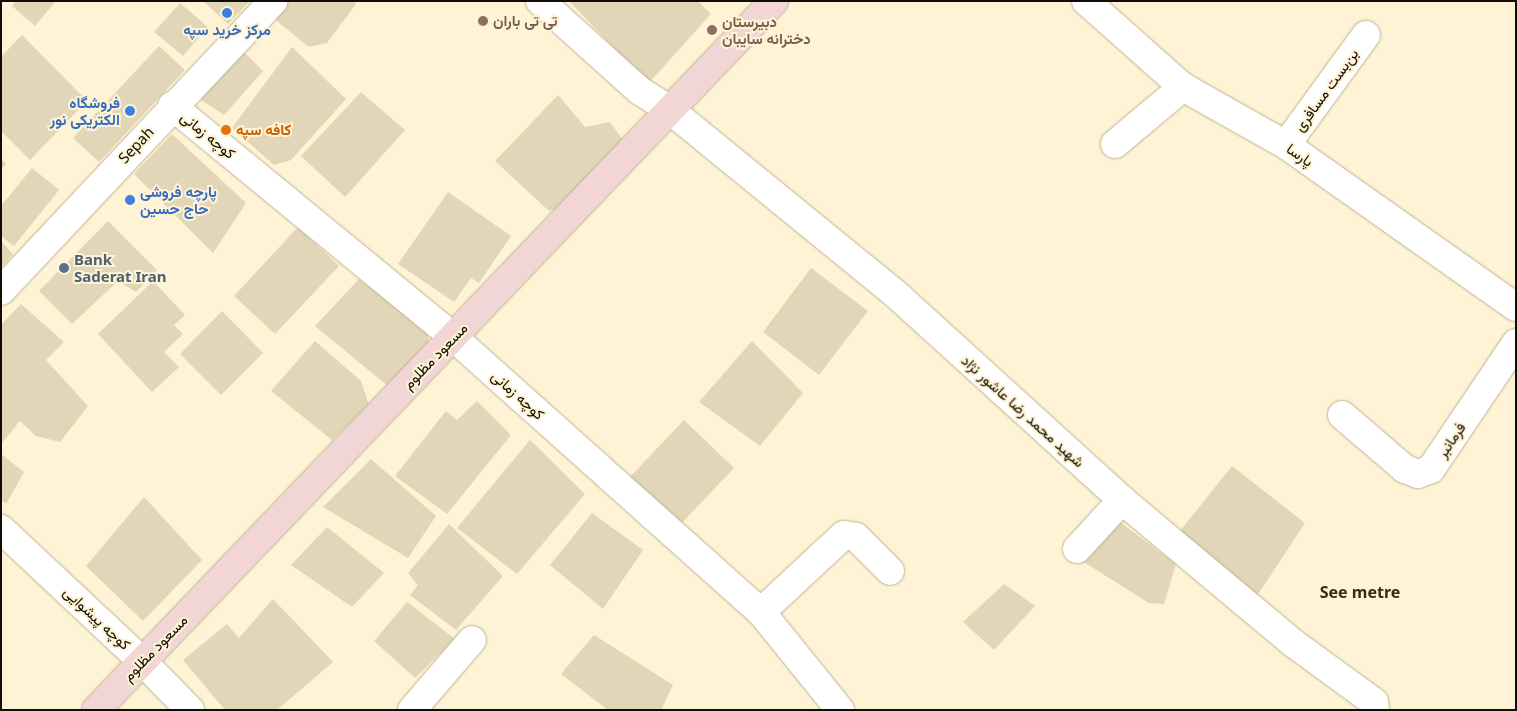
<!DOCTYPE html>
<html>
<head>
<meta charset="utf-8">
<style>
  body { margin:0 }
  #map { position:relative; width:1517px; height:711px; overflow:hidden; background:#fef3d4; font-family:"Noto Sans",Vazirmatn,sans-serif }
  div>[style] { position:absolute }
  .building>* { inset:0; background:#e1d6b7 }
  .roads { filter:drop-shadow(0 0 1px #bdb395) drop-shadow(0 0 1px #bdb395) }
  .street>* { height:28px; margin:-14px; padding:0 14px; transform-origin:14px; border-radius:14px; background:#fff }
  .secondary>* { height:28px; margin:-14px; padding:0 14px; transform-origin:14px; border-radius:14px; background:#f1d6d5 }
  .dots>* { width:14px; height:14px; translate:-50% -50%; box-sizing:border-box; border:2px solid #fef3d4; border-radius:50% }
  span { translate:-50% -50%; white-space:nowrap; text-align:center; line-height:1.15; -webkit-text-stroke:4px #fef3d4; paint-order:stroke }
  .education-label { font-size:15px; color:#785e54; font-weight:700 }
  .left { translate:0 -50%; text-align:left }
  .shop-label { font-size:15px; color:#366cbe; font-weight:700 }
  .right { translate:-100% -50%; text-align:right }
  .street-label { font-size:15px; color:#110d04 }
  .food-label { font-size:15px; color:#c56008; font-weight:700 }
  .service-label { font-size:15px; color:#4e5e75; font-weight:700 }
  .neighbourhood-label { font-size:16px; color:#362d13; font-weight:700 }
  .frame { position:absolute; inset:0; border:2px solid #110d04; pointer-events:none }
</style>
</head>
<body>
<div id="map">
  <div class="building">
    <i style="clip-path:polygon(16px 1px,56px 1px,35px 26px,12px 6px)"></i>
    <i style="clip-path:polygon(203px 1px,250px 1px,228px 24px)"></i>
    <i style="clip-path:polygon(290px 1px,355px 1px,356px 4px,327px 43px,309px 47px,273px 18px)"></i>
    <i style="clip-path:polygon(569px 1px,698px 1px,711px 14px,648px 84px)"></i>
    <i style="clip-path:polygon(180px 3px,208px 27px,183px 56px,154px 32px)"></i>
    <i style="clip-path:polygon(22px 35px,87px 101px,30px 160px,1px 131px,1px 57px)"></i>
    <i style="clip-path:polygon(159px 46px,185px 70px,99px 162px,73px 138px)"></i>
    <i style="clip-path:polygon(292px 47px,346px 99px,291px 160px,274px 165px,232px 128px)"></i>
    <i style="clip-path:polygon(243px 51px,263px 71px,224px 115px,200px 99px)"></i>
    <i style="clip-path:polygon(361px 92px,405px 130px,345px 197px,301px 156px)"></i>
    <i style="clip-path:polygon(558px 95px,585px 127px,610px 122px,626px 144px,567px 205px,549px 211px,495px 161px)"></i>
    <i style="clip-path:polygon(172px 134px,246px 203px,213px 253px,134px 174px)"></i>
    <i style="clip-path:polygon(1px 159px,6px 164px,1px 170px)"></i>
    <i style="clip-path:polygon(32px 168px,59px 190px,14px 246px,1px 236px,1px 206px)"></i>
    <i style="clip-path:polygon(448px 192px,511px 236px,479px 283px,471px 278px,454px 302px,398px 264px)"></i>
    <i style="clip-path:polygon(108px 221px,157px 270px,136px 292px,118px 281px,72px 324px,39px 291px)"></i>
    <i style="clip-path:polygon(298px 227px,339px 266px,275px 334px,234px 296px)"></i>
    <i style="clip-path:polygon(1px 241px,13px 254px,1px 268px)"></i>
    <i style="clip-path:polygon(811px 268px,868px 311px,819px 375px,763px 332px)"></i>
    <i style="clip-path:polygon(359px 279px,428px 332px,429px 358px,394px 391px,315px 326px)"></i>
    <i style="clip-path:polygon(153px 281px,185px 315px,174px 325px,183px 334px,164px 352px,179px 367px,152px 392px,98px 334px)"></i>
    <i style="clip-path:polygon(21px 304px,64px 342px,46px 360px,88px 406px,60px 442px,36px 436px,20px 421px,1px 444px,1px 325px)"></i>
    <i style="clip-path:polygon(222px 311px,263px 353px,221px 395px,180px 354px)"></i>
    <i style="clip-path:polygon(315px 341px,361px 381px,369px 405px,332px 440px,271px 391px)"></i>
    <i style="clip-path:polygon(752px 341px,803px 393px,760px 446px,699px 402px)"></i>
    <i style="clip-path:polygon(477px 401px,511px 435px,447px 514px,395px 476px,446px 411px,457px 420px)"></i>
    <i style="clip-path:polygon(684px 420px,734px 468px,677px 528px,627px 480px)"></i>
    <i style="clip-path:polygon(530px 440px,585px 494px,517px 574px,457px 528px)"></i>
    <i style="clip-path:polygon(1px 454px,24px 472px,6px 504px,1px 500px)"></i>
    <i style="clip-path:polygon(371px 459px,436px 516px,408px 558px,323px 507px)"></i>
    <i style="clip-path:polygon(1232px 466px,1305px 523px,1257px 596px,1180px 531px)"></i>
    <i style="clip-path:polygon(144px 497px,202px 560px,143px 621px,86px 566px)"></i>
    <i style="clip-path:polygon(592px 513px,643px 550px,603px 609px,550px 565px)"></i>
    <i style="clip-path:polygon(1117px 520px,1176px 564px,1164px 604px,1149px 603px,1082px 561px)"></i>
    <i style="clip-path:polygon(449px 524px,503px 576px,456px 630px,410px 595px,418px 585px,408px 573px)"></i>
    <i style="clip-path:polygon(327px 527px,384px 573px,352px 607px,291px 565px)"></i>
    <i style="clip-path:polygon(1004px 584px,1035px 606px,994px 650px,963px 622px)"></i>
    <i style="clip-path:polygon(273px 599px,333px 662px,277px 710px,225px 710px,183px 660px,227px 624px,239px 638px)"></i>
    <i style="clip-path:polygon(407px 602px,455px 639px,415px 678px,374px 641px)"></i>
    <i style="clip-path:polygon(594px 635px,673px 685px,661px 710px,608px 710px,561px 674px)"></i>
  </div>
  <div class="roads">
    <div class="street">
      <i style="left:540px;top:1px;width:135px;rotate:42deg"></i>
      <i style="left:640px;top:91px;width:36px;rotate:32deg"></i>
      <i style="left:670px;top:110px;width:296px;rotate:39.2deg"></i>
      <i style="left:899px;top:297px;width:302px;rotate:42.3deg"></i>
      <i style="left:1122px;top:500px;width:223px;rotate:39.9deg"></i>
      <i style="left:1293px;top:643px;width:100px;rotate:36.1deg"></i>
      <i style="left:1374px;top:702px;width:8px;rotate:83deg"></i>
      <i style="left:1086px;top:1px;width:130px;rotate:41.6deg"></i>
      <i style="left:1183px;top:87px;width:118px;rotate:29.4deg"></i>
      <i style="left:1286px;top:145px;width:281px;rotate:35.2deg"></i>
      <i style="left:172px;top:106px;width:364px;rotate:39.4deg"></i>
      <i style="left:453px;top:337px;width:413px;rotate:41.8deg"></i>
      <i style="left:761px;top:612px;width:126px;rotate:51.1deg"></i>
      <i style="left:1115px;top:144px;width:89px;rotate:-40deg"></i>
      <i style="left:1286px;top:145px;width:136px;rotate:-54deg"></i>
      <i style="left:1px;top:291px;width:398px;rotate:-46.8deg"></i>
      <i style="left:1342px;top:415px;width:83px;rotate:40.6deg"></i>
      <i style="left:1405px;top:469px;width:14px;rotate:21deg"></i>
      <i style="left:1418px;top:474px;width:14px;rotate:-21deg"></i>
      <i style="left:1431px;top:469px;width:152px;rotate:-56deg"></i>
      <i style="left:1px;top:529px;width:193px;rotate:43.1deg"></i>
      <i style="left:142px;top:661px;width:69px;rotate:45.6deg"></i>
      <i style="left:1077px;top:549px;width:67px;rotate:-47.4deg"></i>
      <i style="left:761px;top:612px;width:113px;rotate:-42.9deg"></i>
      <i style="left:844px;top:535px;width:12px;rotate:9deg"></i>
      <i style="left:856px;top:537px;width:48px;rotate:45deg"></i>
      <i style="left:412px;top:710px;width:92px;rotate:-49.4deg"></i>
    </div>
    <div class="secondary">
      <i style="left:96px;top:710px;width:981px;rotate:-46.28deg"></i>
    </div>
  </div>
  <div class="dots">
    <i style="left:227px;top:13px;background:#3f7fe0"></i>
    <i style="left:483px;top:21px;background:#8d6e63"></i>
    <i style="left:712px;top:30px;background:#8d6e63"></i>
    <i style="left:130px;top:111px;background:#3f7fe0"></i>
    <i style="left:226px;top:130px;background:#e8710a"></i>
    <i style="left:130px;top:200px;background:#3f7fe0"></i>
    <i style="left:64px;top:268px;background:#5c6f8a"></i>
  </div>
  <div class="education-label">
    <span class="left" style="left:493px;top:21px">تی تی باران</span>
    <span class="left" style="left:722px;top:30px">دبیرستان<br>دخترانه سایبان</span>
  </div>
  <div class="shop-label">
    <span style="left:227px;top:30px">مرکز خرید سپه</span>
    <span class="right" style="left:120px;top:111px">فروشگاه<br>الکتریکی نور</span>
    <span class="left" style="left:140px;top:200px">پارچه فروشی<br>حاج حسین</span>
  </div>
  <div class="street-label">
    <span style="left:1326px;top:90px;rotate:-54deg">بن‌بست مسافری</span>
    <span style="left:208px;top:135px;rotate:39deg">کوچه زمانی</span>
    <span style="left:136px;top:145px;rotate:-47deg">Sepah</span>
    <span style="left:1300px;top:155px;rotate:35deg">پارسا</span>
    <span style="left:435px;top:356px;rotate:-46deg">مسعود مظلوم</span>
    <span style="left:518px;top:395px;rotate:42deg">کوچه زمانی</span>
    <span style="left:1023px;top:411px;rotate:42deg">شهید محمد رضا عاشور نژاد</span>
    <span style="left:1451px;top:440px;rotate:-56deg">فرمانبر</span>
    <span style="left:97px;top:618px;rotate:43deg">کوچه پیشوایی</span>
    <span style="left:155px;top:648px;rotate:-46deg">مسعود مظلوم</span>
  </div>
  <div class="food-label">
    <span class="left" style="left:236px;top:130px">کافه سپه</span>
  </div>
  <div class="service-label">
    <span class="left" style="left:74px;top:268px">Bank<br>Saderat Iran</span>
  </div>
  <div class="neighbourhood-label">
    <span style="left:1360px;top:592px">See metre</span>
  </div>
  <div class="frame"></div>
</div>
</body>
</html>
